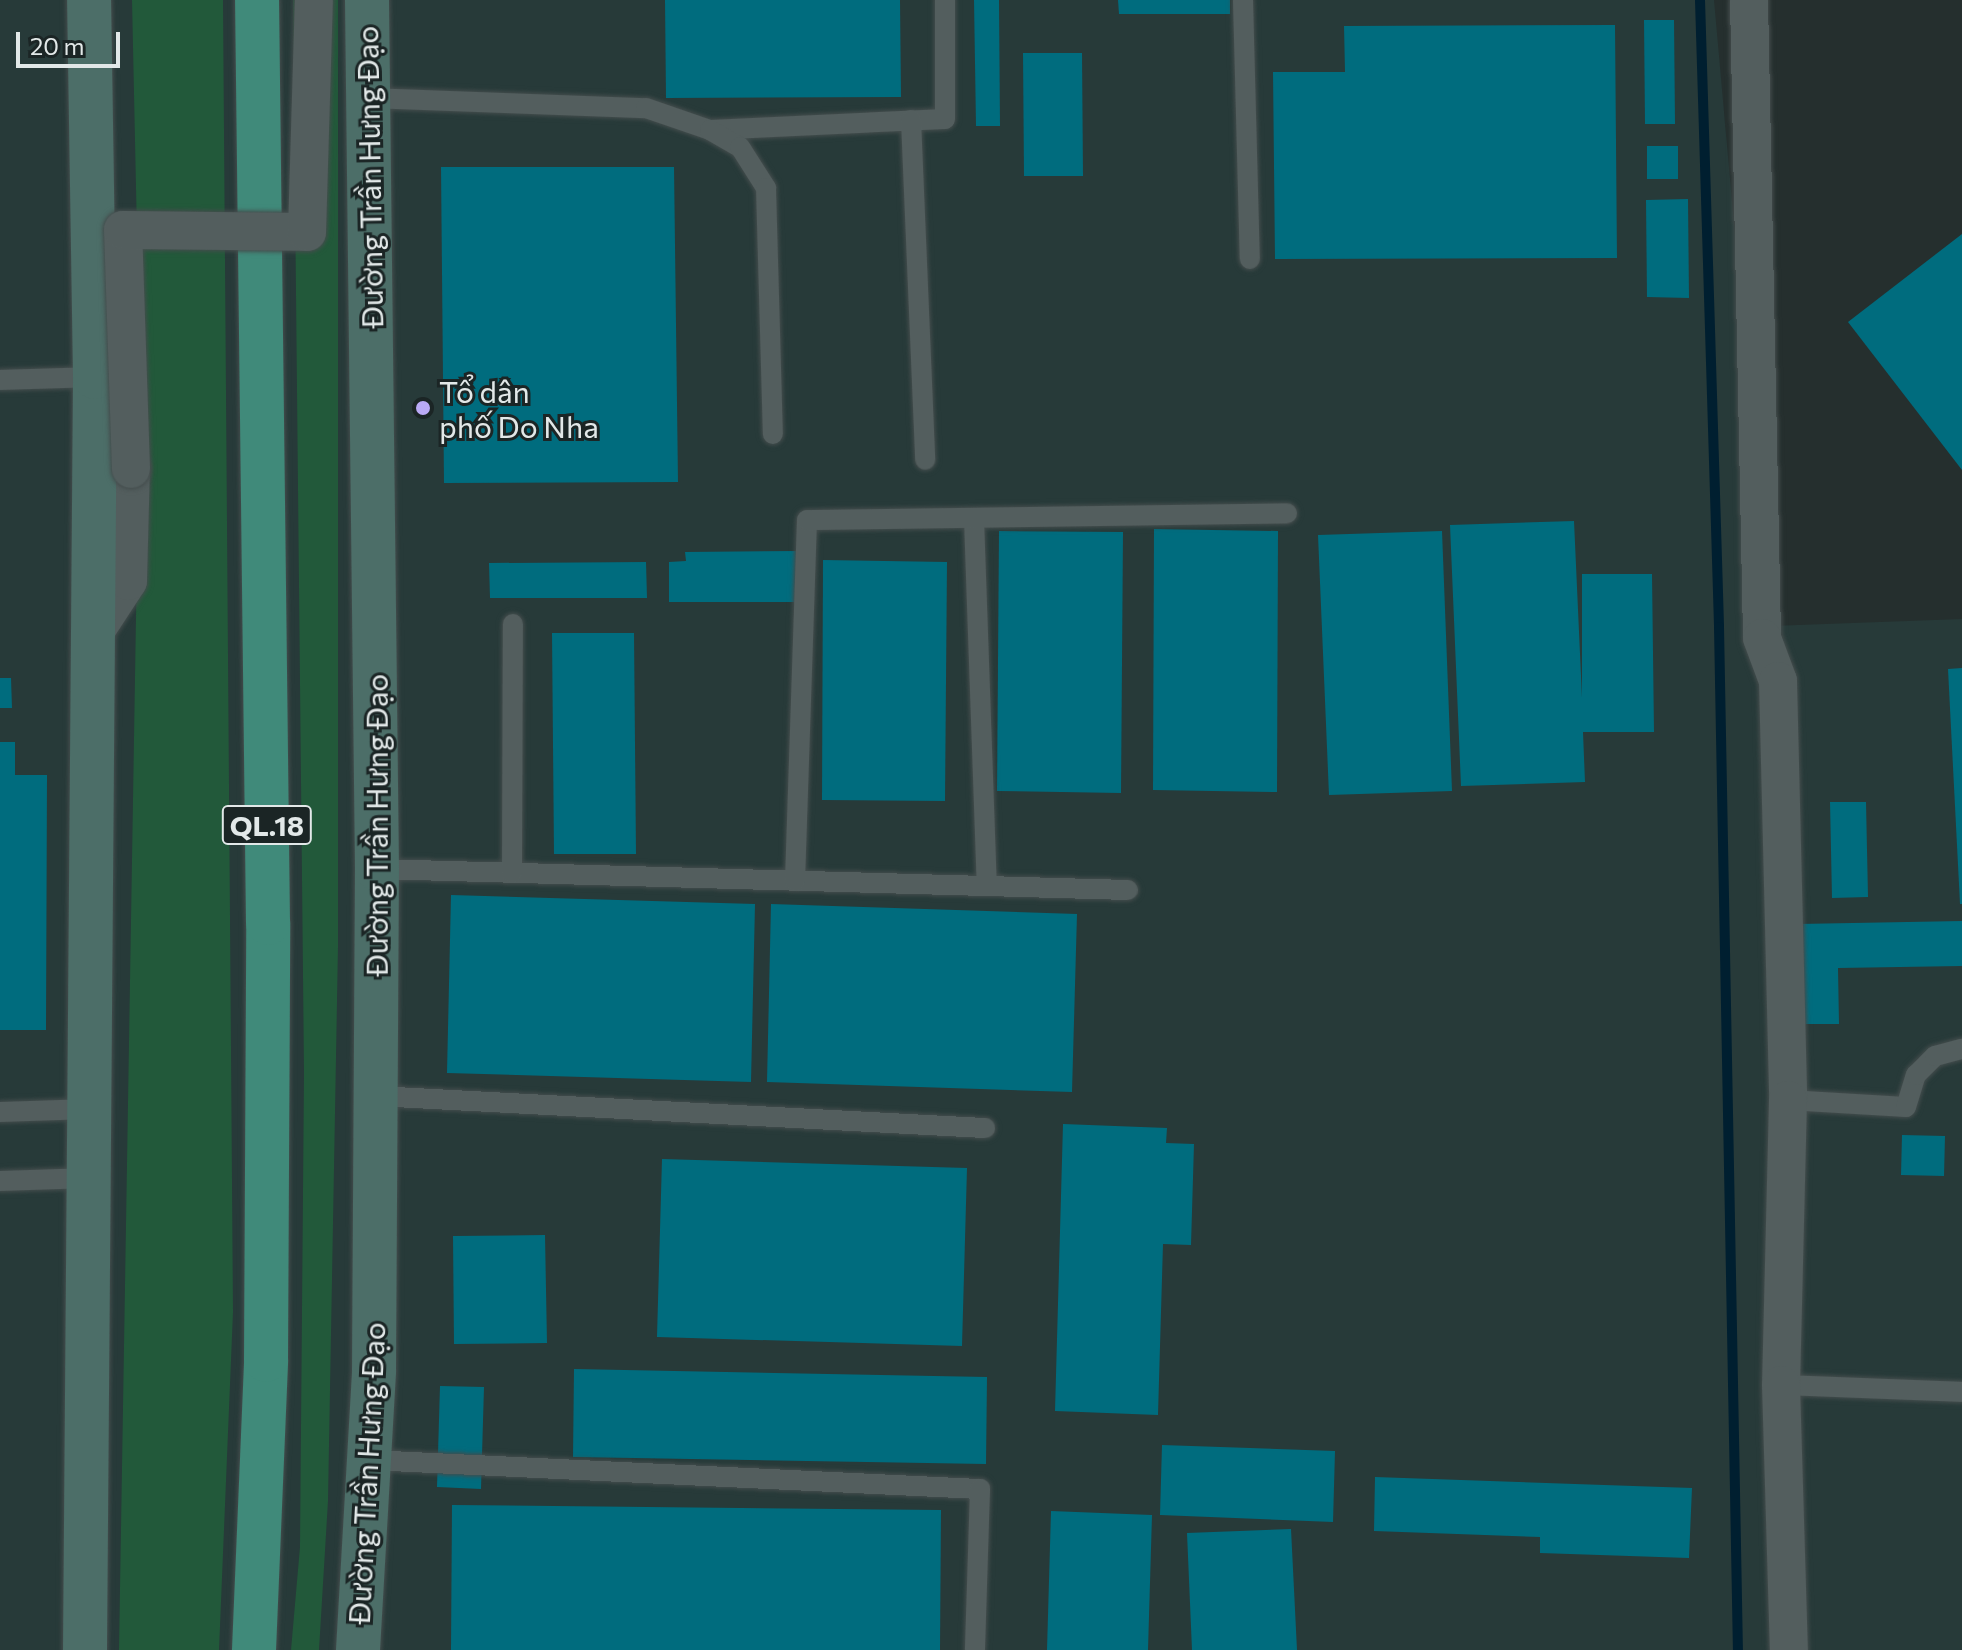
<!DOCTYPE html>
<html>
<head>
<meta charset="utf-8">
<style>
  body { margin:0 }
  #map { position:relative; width:1962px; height:1650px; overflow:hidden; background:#252f2e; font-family:Commissioner,sans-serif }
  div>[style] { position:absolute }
  .built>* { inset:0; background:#273a39 }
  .green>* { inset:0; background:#22593a }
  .stream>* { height:10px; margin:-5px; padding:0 5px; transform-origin:5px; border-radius:5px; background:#001f30 }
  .building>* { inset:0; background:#006c7e }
  .roads { filter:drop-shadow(0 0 2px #444d4d) drop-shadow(0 0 2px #444d4d) }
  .service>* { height:20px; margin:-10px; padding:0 10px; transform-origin:10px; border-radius:10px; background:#535e5e }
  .minor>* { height:38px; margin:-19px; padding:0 19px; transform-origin:19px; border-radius:19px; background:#535e5e }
  .secondary>* { height:44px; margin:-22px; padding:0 22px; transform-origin:22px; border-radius:22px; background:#4c6e68 }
  .trunk>* { height:44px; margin:-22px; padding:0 22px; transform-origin:22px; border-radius:22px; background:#408a7a }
  .bridges { filter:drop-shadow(0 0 2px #444d4d) drop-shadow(0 0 2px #444d4d) }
  .minor-bridge>* { height:38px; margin:-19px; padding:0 19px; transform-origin:19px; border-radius:19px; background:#535e5e }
  .dots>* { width:22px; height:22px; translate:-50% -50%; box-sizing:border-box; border:4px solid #1b2525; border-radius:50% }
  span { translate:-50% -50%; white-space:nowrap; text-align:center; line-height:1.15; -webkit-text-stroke:6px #1b2525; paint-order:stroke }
  .shield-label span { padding:2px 6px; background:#1b2525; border:2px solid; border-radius:6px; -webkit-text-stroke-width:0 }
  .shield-label { font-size:28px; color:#e2e8e8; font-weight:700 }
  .street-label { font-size:30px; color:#e2e8e8 }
  .poi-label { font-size:30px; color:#e2e8e8 }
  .left { translate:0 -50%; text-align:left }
  .scale { position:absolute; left:16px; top:32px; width:104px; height:36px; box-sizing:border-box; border:4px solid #e2e8e8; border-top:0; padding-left:10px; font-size:24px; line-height:28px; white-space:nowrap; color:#e2e8e8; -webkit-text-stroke:6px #1b2525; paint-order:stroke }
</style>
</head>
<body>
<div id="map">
  <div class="built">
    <i style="clip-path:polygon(0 0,1714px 0,1770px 626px,1962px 619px,1962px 1650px,0 1650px)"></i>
  </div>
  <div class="green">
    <i style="clip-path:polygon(132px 0,223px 0,233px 1312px,219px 1650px,119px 1650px,140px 374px)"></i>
    <i style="clip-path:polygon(293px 0,302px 0,301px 247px,319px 246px,327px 0,338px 0,338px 946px,328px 1501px,319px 1650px,291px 1650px,300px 1547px,304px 1073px)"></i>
  </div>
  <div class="stream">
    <i style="left:1700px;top:0;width:627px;rotate:88.26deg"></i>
    <i style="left:1719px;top:627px;width:1023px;rotate:88.94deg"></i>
  </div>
  <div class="building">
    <i style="clip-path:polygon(665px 0,900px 0,901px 97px,666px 98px)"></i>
    <i style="clip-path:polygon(974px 0,999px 0,1000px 126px,976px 126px)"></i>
    <i style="clip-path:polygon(1118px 0,1230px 0,1230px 14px,1119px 14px)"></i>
    <i style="clip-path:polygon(1644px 20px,1674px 20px,1675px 124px,1645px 124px)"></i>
    <i style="clip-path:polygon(1615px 25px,1617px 258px,1275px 259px,1273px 72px,1345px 72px,1344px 26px)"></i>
    <i style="clip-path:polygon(1023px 53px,1082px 53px,1083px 176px,1024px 176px)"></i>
    <i style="clip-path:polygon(1647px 146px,1678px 146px,1678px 179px,1647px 179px)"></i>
    <i style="clip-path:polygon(441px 167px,674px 167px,678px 482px,444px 483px)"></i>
    <i style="clip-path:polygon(1688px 199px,1689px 298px,1647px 297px,1646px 200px)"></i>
    <i style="clip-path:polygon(1962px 234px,1962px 470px,1848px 322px)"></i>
    <i style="clip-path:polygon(1574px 521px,1582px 698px,1582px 574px,1652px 574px,1654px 732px,1583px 732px,1585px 782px,1461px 786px,1450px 525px)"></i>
    <i style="clip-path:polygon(1154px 529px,1278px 531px,1277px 792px,1153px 790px)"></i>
    <i style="clip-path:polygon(999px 531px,1123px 532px,1121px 793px,997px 791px)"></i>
    <i style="clip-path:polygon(1442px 531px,1452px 791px,1329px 795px,1318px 535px)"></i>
    <i style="clip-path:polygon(799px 551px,799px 602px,669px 602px,669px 562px,686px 561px,685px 552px)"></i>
    <i style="clip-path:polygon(823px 560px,947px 562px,945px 801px,822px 800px)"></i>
    <i style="clip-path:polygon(646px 562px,647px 598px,490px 598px,489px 563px)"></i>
    <i style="clip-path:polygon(552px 633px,634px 633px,636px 854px,554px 854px)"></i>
    <i style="clip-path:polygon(1962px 668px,1962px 904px,1960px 904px,1948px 669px)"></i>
    <i style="clip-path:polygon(0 678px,11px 678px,12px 708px,0 708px)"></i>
    <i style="clip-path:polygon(0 742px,15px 742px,15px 775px,47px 775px,46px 1030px,0 1030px)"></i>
    <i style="clip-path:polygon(1830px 802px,1866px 802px,1868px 897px,1832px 898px)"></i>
    <i style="clip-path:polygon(451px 895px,755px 904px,751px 1082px,447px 1073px)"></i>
    <i style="clip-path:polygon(771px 904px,1077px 914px,1072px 1092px,767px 1082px)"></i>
    <i style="clip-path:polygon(1962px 921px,1962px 966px,1838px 968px,1839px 1024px,1799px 1024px,1798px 924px)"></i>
    <i style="clip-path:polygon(1063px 1124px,1167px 1128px,1166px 1143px,1194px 1144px,1191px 1245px,1163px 1244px,1158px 1415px,1055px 1411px)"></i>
    <i style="clip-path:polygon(1902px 1135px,1945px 1136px,1944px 1176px,1901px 1175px)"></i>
    <i style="clip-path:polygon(662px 1159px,967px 1168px,962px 1346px,657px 1337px)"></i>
    <i style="clip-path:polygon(545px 1235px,547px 1343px,454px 1344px,453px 1236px)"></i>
    <i style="clip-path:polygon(574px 1369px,987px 1377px,986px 1464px,573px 1457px)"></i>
    <i style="clip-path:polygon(440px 1386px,484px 1387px,481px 1489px,437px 1487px)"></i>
    <i style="clip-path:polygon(1162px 1445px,1335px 1451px,1333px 1522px,1160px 1515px)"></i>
    <i style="clip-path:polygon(1375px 1477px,1692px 1488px,1689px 1558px,1540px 1553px,1540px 1537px,1374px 1531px)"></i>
    <i style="clip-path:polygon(452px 1505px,941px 1510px,940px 1650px,451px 1650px)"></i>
    <i style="clip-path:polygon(1051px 1511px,1152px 1515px,1148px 1650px,1047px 1650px)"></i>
    <i style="clip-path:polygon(1291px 1529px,1297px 1650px,1192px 1650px,1187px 1533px)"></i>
  </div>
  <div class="roads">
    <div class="service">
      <i style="left:1243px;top:0;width:259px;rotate:88.5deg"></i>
      <i style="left:369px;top:98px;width:277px;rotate:2.1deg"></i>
      <i style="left:646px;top:108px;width:68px;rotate:19deg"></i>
      <i style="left:710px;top:130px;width:235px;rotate:-2.7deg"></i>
      <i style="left:945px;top:119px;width:119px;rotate:-90deg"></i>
      <i style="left:911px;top:120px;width:340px;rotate:87.6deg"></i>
      <i style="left:710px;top:130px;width:34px;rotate:30deg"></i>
      <i style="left:740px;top:147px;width:49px;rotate:57.6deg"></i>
      <i style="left:766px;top:188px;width:246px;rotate:88.4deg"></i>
      <i style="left:0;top:380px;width:95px;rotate:-1.8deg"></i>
      <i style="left:974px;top:519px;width:367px;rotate:88deg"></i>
      <i style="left:377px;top:869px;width:751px;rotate:1.6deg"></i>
      <i style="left:512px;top:873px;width:249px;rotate:-89.8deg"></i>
      <i style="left:795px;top:881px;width:361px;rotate:-88.1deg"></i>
      <i style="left:807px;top:520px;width:480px;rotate:-0.8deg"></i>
      <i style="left:376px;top:1096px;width:610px;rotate:3.01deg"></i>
      <i style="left:1788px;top:1100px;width:118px;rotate:3.4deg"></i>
      <i style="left:1906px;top:1107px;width:34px;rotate:-73deg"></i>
      <i style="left:1916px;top:1075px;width:27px;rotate:-45deg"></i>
      <i style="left:1935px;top:1056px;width:28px;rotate:-15deg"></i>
      <i style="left:0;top:1112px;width:90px;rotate:-1.9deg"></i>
      <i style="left:0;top:1181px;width:90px;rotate:-1.9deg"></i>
      <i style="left:1781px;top:1385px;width:181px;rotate:2.2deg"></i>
      <i style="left:369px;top:1460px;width:612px;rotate:2.72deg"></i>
      <i style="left:980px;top:1489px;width:161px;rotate:91.8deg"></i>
    </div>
    <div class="minor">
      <i style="left:1749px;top:0;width:638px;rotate:88.83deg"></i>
      <i style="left:1762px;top:638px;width:46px;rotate:69.6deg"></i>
      <i style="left:1778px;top:681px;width:419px;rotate:88.6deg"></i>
      <i style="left:1788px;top:1100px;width:285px;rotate:91.4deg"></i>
      <i style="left:1781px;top:1385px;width:265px;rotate:88.3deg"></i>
      <i style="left:94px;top:633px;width:62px;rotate:-56.8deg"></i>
      <i style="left:128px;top:581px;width:112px;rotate:-88.5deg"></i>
    </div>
    <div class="secondary">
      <i style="left:85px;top:1650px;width:1273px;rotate:-89.55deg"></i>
      <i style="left:95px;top:377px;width:377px;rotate:-90.9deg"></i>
      <i style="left:358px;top:1650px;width:280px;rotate:-86.7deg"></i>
      <i style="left:374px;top:1370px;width:501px;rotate:-89.66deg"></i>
      <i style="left:377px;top:869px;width:869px;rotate:-90.66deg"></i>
    </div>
    <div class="trunk">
      <i style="left:254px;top:1650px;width:290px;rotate:-87.6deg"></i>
      <i style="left:266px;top:1360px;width:437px;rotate:-89.7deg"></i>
      <i style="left:268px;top:923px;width:923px;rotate:-90.68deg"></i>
    </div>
  </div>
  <div class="bridges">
    <div class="minor-bridge">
      <i style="left:131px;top:469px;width:239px;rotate:-91.9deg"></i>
      <i style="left:123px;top:230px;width:184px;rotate:0.6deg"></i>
      <i style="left:307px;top:232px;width:232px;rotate:-88.3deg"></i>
    </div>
  </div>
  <div class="dots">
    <i style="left:423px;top:408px;background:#baaaf6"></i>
  </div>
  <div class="shield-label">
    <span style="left:267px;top:825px">QL.18</span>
  </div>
  <div class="street-label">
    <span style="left:369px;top:177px;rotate:-91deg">Đường Trần Hưng Đạo</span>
    <span style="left:376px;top:825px;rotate:-90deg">Đường Trần Hưng Đạo</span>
    <span style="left:366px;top:1473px;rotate:-87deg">Đường Trần Hưng Đạo</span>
  </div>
  <div class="poi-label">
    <span class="left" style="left:439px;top:408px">Tổ dân<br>phố Do Nha</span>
  </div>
  <div class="scale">20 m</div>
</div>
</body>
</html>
